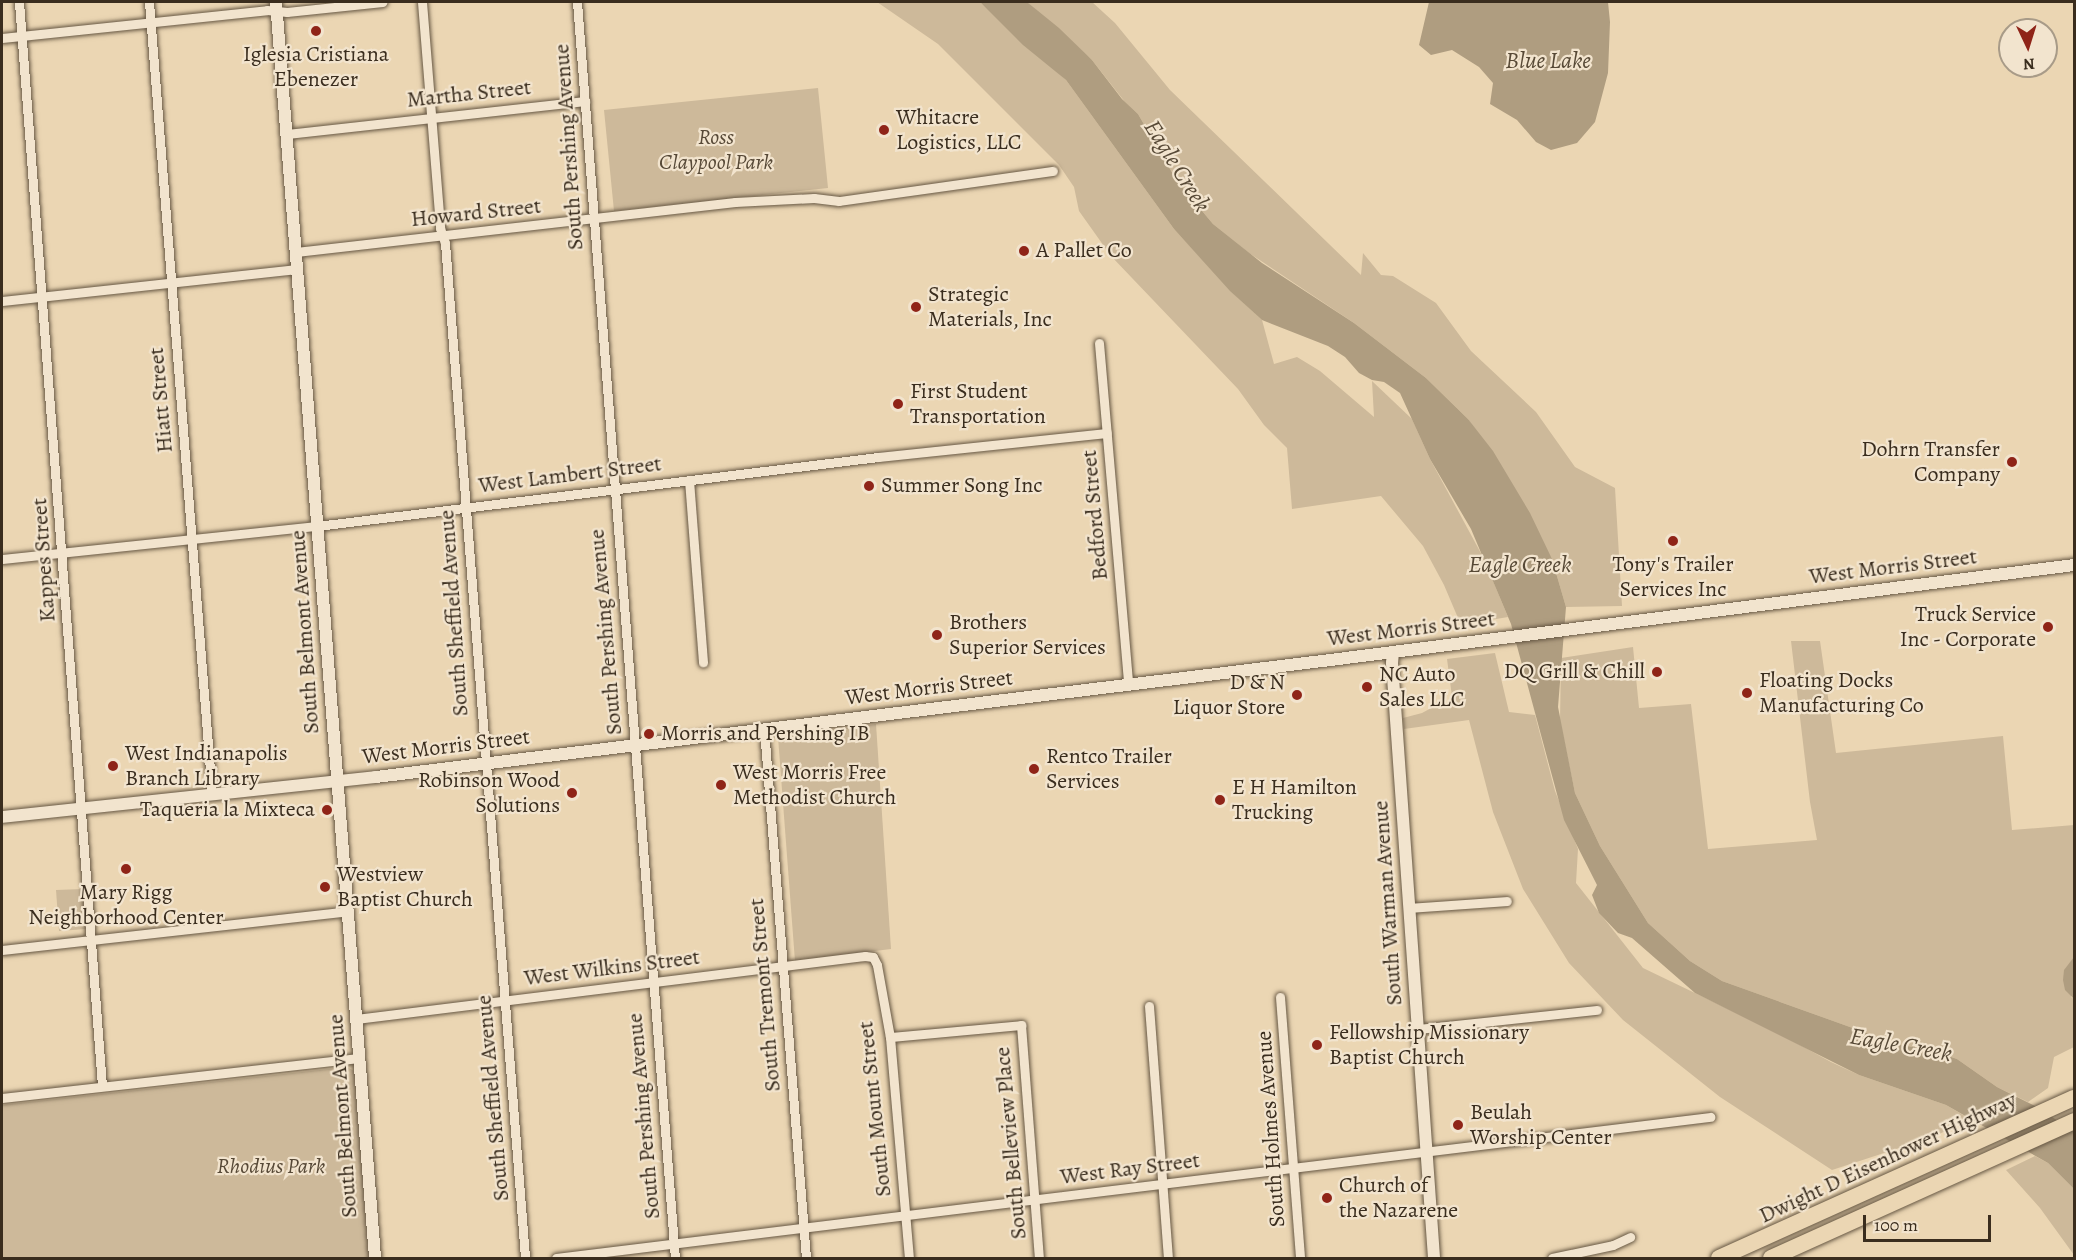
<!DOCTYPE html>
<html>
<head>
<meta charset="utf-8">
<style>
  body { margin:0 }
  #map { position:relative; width:2076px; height:1260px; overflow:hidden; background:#ebd6b3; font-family:Alegreya,serif }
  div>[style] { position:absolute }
  .green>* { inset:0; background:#cdb99a }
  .water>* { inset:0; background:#af9d80 }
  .roads { filter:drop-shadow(0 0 2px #665743) drop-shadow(0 0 2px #665743) }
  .street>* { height:9px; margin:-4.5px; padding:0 4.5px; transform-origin:4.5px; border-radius:4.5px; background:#f2e4ce }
  .secondary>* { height:12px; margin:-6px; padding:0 6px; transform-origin:6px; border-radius:6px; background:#f2e4ce }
  .highway>* { height:16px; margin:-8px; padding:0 8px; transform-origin:8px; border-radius:8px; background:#ebd6b3 }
  .dots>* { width:16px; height:16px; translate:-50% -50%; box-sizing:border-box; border:3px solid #f2e4ce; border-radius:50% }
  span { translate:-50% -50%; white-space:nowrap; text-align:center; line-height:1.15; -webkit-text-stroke:4.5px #f2e4ce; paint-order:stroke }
  .poi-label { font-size:22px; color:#3a2d1e }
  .left { translate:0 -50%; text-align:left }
  .right { translate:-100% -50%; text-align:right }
  .street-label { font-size:22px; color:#3a2d1e }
  .park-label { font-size:22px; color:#574937; font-style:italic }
  .water-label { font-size:24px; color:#574936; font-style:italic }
  .frame { position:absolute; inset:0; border:3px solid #3a2d1e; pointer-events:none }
  .north { position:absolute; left:1998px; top:18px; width:60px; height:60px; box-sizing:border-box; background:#f2e4ce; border:2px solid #a89b88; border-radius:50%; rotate:176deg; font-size:16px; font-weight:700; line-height:24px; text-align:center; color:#3a2d1e }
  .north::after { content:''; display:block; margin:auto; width:21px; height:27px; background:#8f2418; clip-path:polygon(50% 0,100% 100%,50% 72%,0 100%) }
  .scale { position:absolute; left:1863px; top:1215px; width:128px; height:27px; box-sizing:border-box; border:3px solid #3a2d1e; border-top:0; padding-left:8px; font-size:18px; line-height:21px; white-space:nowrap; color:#3a2d1e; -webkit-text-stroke:4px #f2e4ce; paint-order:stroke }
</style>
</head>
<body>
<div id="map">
  <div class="green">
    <i style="clip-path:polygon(877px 2px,980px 2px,1066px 80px,1174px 229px,1236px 296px,1262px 320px,1274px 364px,1297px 357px,1320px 371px,1374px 417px,1372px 381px,1412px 419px,1430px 459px,1483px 557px,1508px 617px,1461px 625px,1444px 585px,1423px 546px,1381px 496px,1292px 509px,1287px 448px,1264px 425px,1238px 389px,1111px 256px,1079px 211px,1074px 187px,1059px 165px,938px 44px)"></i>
    <i style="clip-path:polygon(1027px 2px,1092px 2px,1115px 23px,1170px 90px,1361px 275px,1363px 253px,1381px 275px,1393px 276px,1436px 303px,1471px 351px,1536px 412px,1575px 467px,1615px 488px,1622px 606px,1566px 607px,1552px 559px,1468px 419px,1426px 378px,1354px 323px,1249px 253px,1213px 224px,1177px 181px,1138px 114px,1125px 102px,1092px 60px)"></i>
    <i style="clip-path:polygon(818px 88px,828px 188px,614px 211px,604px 110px)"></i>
    <i style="clip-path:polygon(1791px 641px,1820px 641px,1836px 753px,2003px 736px,2012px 830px,2074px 825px,2074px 959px,2071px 997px,2074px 999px,2074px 1047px,2054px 1057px,2048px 1088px,2028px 1102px,1997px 1087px,1957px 1059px,1928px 1049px,1900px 1045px,1722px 981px,1690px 961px,1648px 923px,1600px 846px,1575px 793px,1560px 721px,1561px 658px,1633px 647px,1639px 708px,1691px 704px,1708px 849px,1817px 840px,1810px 802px)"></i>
    <i style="clip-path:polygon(1495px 653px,1509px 712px,1535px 715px,1555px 791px,1578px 849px,1576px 883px,1643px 968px,1776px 1032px,1831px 1062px,1859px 1075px,1946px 1105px,1970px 1119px,1933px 1137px,1832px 1170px,1720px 1097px,1623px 1020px,1569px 963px,1523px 889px,1493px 812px,1469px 720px,1404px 729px,1403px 718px,1422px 713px,1435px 706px,1453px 704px,1447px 659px)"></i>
    <i style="clip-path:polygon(876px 724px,891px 949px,795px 961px,778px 737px)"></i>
    <i style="clip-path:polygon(83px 889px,86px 929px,59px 931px,56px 890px)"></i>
    <i style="clip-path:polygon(347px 1067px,356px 1072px,370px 1258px,2px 1258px,2px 1105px)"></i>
    <i style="clip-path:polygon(2035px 1156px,2048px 1163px,2074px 1189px,2074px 1255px,2040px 1208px,2006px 1170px)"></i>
  </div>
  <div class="water">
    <i style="clip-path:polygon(980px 2px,1027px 2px,1059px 28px,1092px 60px,1122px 99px,1138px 114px,1177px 181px,1213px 224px,1262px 263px,1354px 323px,1426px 378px,1468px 419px,1493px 451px,1530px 513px,1552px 559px,1566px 607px,1558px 707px,1575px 793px,1600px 846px,1648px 923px,1690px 961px,1722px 981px,1900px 1045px,1928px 1049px,1957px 1059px,1997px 1087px,2039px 1108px,2074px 1132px,2074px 1189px,2048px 1163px,1946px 1105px,1859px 1075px,1695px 993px,1632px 938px,1618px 933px,1599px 913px,1592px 895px,1597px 885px,1564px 820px,1511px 624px,1471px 529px,1430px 459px,1400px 393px,1384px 382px,1372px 380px,1359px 373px,1345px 357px,1328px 346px,1262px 320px,1230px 291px,1174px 229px,1066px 80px,1023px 45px)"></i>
    <i style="clip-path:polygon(1429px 2px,1608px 2px,1610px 22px,1608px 73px,1595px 122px,1577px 143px,1551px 150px,1536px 142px,1517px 120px,1490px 104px,1493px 83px,1479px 67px,1452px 50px,1431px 55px,1419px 45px)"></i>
    <i style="clip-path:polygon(2074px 957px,2074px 999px,2065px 990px,2063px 980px,2064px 970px)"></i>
  </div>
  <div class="roads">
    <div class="street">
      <i style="left:19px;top:2px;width:1087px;rotate:85.62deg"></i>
      <i style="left:149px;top:2px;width:795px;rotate:85.46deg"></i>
      <i style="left:422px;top:2px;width:227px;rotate:85.4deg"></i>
      <i style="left:440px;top:228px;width:16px;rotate:72deg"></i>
      <i style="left:445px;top:243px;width:1018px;rotate:85.49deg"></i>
      <i style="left:577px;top:2px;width:1260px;rotate:85.54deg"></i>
      <i style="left:2px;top:38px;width:266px;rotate:-6deg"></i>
      <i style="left:267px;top:10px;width:20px;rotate:6deg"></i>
      <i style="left:287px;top:12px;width:96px;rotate:-6deg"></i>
      <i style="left:287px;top:134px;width:300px;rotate:-6.3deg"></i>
      <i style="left:296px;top:252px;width:442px;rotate:-6.5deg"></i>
      <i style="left:735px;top:202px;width:79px;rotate:-2.9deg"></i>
      <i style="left:814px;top:198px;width:25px;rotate:7deg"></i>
      <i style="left:839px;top:201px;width:216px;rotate:-8deg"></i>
      <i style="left:2px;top:301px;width:297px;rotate:-6.2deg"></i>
      <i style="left:1099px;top:343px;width:342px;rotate:85.1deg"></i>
      <i style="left:689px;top:480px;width:183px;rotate:85.6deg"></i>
      <i style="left:2px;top:559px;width:317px;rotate:-6deg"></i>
      <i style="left:317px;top:526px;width:565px;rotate:-7.01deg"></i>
      <i style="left:878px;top:457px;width:230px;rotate:-6deg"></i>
      <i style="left:764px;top:729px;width:531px;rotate:85.46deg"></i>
      <i style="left:1409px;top:908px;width:98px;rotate:-4.1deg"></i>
      <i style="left:2px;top:950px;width:348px;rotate:-6.4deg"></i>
      <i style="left:1280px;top:997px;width:262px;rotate:85.6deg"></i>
      <i style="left:1149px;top:1006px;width:253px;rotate:85.7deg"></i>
      <i style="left:356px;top:1019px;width:513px;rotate:-7.06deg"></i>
      <i style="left:865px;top:956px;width:8px;rotate:7deg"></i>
      <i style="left:873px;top:957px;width:9px;rotate:63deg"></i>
      <i style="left:877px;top:965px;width:73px;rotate:79.8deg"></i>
      <i style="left:890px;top:1037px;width:222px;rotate:85.1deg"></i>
      <i style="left:1418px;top:1029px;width:180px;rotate:-6.1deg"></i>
      <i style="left:890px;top:1037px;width:132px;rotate:-5.2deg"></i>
      <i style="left:1021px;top:1025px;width:234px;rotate:85.6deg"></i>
      <i style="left:2px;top:1098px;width:359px;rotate:-6.4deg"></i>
      <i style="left:556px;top:1258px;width:1163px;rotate:-6.97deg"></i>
      <i style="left:1552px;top:1258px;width:62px;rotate:-12deg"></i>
      <i style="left:1613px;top:1245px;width:19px;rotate:-25deg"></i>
    </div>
    <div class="secondary">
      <i style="left:276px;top:2px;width:1260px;rotate:85.49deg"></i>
      <i style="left:1393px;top:652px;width:11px;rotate:95deg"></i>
      <i style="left:1392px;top:663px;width:596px;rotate:85.96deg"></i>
      <i style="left:2px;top:817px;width:376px;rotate:-6.1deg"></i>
      <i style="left:376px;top:777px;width:977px;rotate:-6.99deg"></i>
      <i style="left:1346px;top:658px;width:734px;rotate:-7.28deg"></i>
    </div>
    <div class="highway">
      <i style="left:1719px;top:1258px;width:389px;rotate:-24.3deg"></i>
      <i style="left:1771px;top:1258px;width:333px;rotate:-24.3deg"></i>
    </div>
  </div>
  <div class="dots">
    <i style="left:316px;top:31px;background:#8f2418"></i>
    <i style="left:884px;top:130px;background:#8f2418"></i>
    <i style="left:1024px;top:251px;background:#8f2418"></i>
    <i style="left:916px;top:307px;background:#8f2418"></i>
    <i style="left:898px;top:404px;background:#8f2418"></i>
    <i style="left:2012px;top:462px;background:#8f2418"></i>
    <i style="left:869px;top:486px;background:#8f2418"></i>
    <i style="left:1673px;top:541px;background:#8f2418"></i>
    <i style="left:2048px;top:627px;background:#8f2418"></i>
    <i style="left:937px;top:635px;background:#8f2418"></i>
    <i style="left:1657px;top:672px;background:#8f2418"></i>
    <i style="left:1367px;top:687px;background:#8f2418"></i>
    <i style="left:1747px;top:693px;background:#8f2418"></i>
    <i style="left:1297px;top:695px;background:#8f2418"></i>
    <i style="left:649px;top:734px;background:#8f2418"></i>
    <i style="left:113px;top:766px;background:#8f2418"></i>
    <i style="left:1034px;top:769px;background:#8f2418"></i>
    <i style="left:721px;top:785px;background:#8f2418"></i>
    <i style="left:572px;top:793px;background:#8f2418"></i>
    <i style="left:1220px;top:800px;background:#8f2418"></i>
    <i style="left:327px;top:810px;background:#8f2418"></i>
    <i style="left:126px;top:869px;background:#8f2418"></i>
    <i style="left:325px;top:887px;background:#8f2418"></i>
    <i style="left:1317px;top:1045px;background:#8f2418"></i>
    <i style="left:1458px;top:1125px;background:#8f2418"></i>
    <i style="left:1327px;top:1198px;background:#8f2418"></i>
  </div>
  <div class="poi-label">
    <span style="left:316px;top:67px">Iglesia Cristiana<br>Ebenezer</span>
    <span class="left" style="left:896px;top:130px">Whitacre<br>Logistics, LLC</span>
    <span class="left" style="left:1036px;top:251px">A Pallet Co</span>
    <span class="left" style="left:928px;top:307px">Strategic<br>Materials, Inc</span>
    <span class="left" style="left:910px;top:404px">First Student<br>Transportation</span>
    <span class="right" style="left:2000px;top:462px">Dohrn Transfer<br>Company</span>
    <span class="left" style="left:881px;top:486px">Summer Song Inc</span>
    <span style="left:1673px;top:577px">Tony's Trailer<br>Services Inc</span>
    <span class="right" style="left:2036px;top:627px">Truck Service<br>Inc - Corporate</span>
    <span class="left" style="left:949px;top:635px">Brothers<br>Superior Services</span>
    <span class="right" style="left:1645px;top:672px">DQ Grill &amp; Chill</span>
    <span class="left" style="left:1379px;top:687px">NC Auto<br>Sales LLC</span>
    <span class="left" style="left:1759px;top:693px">Floating Docks<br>Manufacturing Co</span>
    <span class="right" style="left:1285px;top:695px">D &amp; N<br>Liquor Store</span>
    <span class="left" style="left:661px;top:734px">Morris and Pershing IB</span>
    <span class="left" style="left:125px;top:766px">West Indianapolis<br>Branch Library</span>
    <span class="left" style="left:1046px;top:769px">Rentco Trailer<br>Services</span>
    <span class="left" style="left:733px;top:785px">West Morris Free<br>Methodist Church</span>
    <span class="right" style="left:560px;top:793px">Robinson Wood<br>Solutions</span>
    <span class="left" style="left:1232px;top:800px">E H Hamilton<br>Trucking</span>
    <span class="right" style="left:315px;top:810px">Taqueria la Mixteca</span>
    <span class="left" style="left:337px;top:887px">Westview<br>Baptist Church</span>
    <span style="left:126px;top:905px">Mary Rigg<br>Neighborhood Center</span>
    <span class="left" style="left:1329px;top:1045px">Fellowship Missionary<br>Baptist Church</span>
    <span class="left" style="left:1470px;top:1125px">Beulah<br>Worship Center</span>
    <span class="left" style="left:1339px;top:1198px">Church of<br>the Nazarene</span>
  </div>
  <div class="street-label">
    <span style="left:469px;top:94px;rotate:-6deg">Martha Street</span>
    <span style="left:569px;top:147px;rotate:-94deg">South Pershing Avenue</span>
    <span style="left:476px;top:213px;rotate:-6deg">Howard Street</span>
    <span style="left:161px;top:400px;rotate:-95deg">Hiatt Street</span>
    <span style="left:570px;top:475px;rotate:-7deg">West Lambert Street</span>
    <span style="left:1095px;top:515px;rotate:-95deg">Bedford Street</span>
    <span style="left:44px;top:560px;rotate:-94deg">Kappes Street</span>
    <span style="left:1893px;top:567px;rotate:-7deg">West Morris Street</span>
    <span style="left:454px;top:613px;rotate:-94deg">South Sheffield Avenue</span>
    <span style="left:1411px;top:629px;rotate:-7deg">West Morris Street</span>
    <span style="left:305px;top:632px;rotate:-94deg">South Belmont Avenue</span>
    <span style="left:606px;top:632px;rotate:-95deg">South Pershing Avenue</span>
    <span style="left:929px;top:688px;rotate:-7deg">West Morris Street</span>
    <span style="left:446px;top:747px;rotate:-7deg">West Morris Street</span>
    <span style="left:1388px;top:903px;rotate:-94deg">South Warman Avenue</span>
    <span style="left:612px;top:968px;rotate:-7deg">West Wilkins Street</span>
    <span style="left:765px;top:995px;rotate:-95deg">South Tremont Street</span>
    <span style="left:493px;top:1098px;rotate:-95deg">South Sheffield Avenue</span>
    <span style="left:875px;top:1109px;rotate:-96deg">South Mount Street</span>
    <span style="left:343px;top:1116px;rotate:-94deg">South Belmont Avenue</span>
    <span style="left:644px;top:1116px;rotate:-95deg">South Pershing Avenue</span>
    <span style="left:1271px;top:1129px;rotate:-94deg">South Holmes Avenue</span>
    <span style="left:1011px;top:1143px;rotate:-95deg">South Belleview Place</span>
    <span style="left:1888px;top:1158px;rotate:-25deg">Dwight D Eisenhower Highway</span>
    <span style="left:1130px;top:1169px;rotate:-7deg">West Ray Street</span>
  </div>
  <div class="park-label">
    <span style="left:716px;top:150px">Ross<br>Claypool Park</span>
    <span style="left:271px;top:1167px">Rhodius Park</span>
  </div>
  <div class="water-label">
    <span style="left:1548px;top:61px">Blue Lake</span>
    <span style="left:1177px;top:166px;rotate:58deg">Eagle Creek</span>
    <span style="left:1520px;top:565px">Eagle Creek</span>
    <span style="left:1901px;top:1045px;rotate:10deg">Eagle Creek</span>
  </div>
  <div class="frame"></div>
  <div class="north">N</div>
  <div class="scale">100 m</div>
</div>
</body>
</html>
